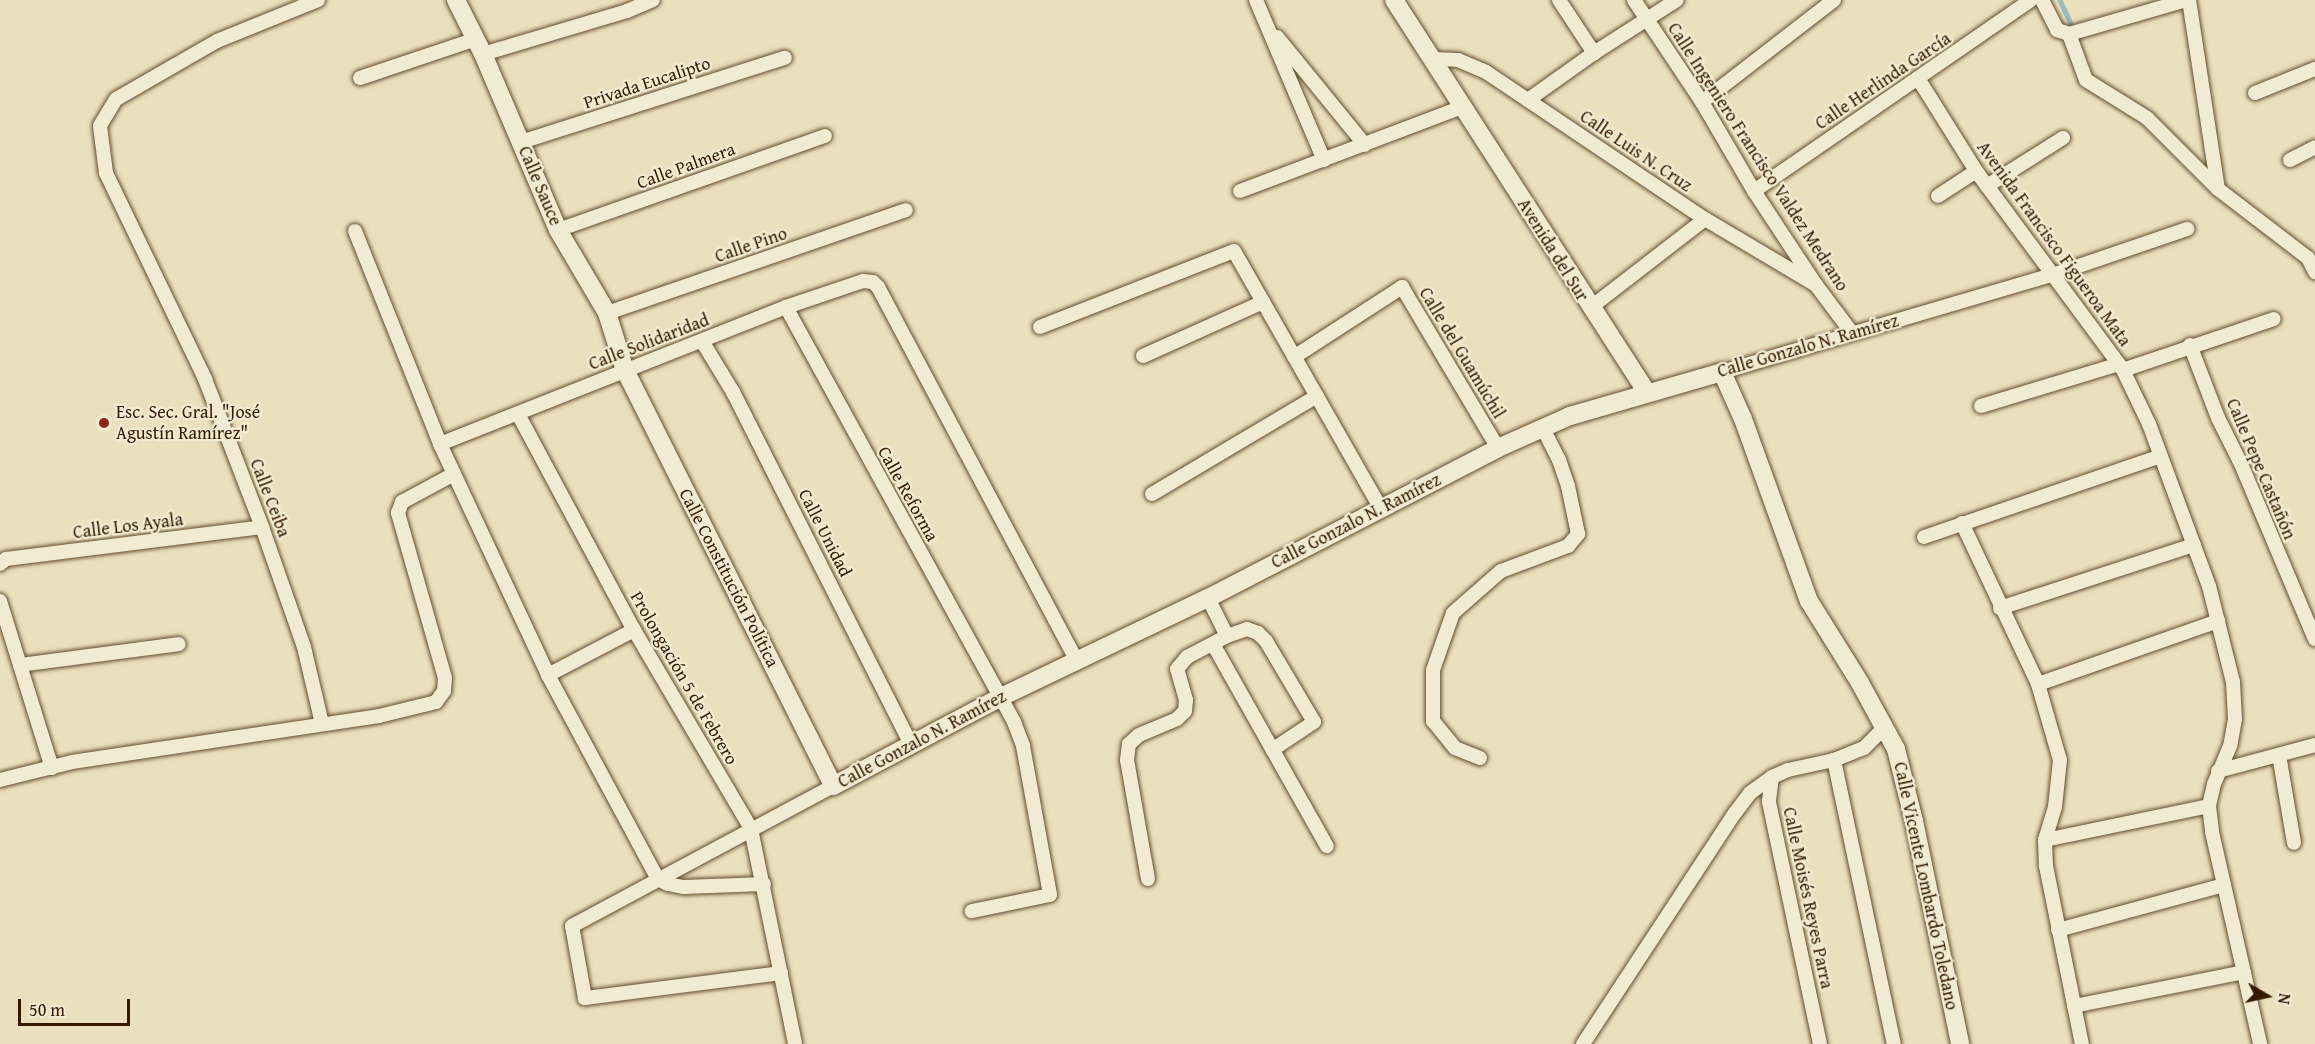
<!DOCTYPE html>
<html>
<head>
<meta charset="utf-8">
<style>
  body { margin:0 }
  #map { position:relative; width:2315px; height:1044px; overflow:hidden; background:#ebe0bd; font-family:"Gentium Book Plus",serif }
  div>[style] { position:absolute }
  .stream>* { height:4.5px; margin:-2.25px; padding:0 2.25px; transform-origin:2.25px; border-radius:2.25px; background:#9cbbbb }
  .roads { filter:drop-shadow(0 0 2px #624c30) drop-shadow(0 0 2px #624c30) }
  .street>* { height:14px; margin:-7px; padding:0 7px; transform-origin:7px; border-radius:7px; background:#f2ebd4 }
  .secondary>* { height:18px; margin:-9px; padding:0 9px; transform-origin:9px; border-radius:9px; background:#f2ebd4 }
  .dots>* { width:16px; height:16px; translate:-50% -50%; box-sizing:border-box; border:3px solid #f2ebd4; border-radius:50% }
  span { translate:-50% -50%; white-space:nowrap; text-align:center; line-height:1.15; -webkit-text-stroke:4.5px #f2ebd4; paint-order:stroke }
  .street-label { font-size:18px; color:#341a01 }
  .poi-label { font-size:18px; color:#341a01 }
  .left { translate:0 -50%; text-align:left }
  .north { position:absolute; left:2237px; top:966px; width:60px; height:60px; -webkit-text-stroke:4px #f2ebd4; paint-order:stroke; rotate:99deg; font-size:16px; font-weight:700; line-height:24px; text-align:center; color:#341a01 }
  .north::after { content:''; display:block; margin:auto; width:21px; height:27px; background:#341a01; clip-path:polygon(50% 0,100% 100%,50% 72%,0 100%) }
  .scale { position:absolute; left:18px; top:999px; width:112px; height:27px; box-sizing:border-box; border:3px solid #341a01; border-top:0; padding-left:8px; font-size:18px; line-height:21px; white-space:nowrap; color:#341a01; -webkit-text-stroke:4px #f2ebd4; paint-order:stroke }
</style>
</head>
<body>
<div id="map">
  <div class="stream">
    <i style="left:2060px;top:0;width:26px;rotate:65deg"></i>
  </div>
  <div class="roads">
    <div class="street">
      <i style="left:318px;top:0;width:109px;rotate:157.9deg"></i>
      <i style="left:217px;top:41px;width:116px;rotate:150.1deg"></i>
      <i style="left:116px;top:99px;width:31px;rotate:121deg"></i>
      <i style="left:100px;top:126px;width:47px;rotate:82.7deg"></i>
      <i style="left:106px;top:173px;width:229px;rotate:64.3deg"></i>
      <i style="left:205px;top:379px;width:159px;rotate:68.9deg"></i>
      <i style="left:262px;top:527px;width:127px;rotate:70.7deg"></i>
      <i style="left:304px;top:647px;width:79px;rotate:76.8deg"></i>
      <i style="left:1256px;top:0;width:174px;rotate:67deg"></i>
      <i style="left:1559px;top:0;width:64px;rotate:56.6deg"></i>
      <i style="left:1634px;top:0;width:123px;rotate:56.3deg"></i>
      <i style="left:1702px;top:102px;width:103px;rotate:59.7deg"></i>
      <i style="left:1754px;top:191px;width:113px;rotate:56.6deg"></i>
      <i style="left:1816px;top:285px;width:60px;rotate:53.1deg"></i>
      <i style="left:2042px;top:0;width:34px;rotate:63deg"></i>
      <i style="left:2057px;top:30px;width:13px;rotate:18deg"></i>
      <i style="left:2069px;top:34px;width:123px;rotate:-16.1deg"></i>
      <i style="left:2189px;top:0;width:191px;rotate:81.3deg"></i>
      <i style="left:2069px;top:34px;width:49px;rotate:69.7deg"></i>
      <i style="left:2086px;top:80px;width:72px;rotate:31.9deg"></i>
      <i style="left:2147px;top:118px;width:100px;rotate:45deg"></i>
      <i style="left:2218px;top:189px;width:113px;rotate:37.5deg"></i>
      <i style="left:2308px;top:258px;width:16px;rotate:63deg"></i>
      <i style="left:1277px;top:37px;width:139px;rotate:50.8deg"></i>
      <i style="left:483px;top:54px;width:150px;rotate:-16.6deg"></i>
      <i style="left:627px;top:11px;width:28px;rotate:-23deg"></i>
      <i style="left:1433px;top:59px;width:25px;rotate:2deg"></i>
      <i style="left:1458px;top:60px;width:30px;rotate:23deg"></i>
      <i style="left:1486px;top:72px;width:264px;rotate:33.9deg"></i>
      <i style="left:1705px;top:219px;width:129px;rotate:30.7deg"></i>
      <i style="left:360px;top:78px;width:122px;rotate:-18.6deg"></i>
      <i style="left:1919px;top:80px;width:107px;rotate:57.9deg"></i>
      <i style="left:1976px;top:171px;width:247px;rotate:53.5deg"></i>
      <i style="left:2123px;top:370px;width:60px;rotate:64.3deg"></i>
      <i style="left:2149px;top:424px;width:173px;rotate:69.7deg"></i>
      <i style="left:2209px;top:586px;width:99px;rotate:76deg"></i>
      <i style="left:2233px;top:682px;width:37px;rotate:87deg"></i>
      <i style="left:2235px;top:719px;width:27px;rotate:100deg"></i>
      <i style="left:2230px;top:746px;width:41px;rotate:112.8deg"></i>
      <i style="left:2214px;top:784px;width:23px;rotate:103deg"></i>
      <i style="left:2209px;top:806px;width:26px;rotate:83deg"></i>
      <i style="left:2212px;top:832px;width:217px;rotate:77.2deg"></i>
      <i style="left:2255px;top:93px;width:65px;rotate:-21.8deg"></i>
      <i style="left:1528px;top:100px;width:81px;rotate:-35.5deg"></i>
      <i style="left:1594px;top:53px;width:98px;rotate:-32.6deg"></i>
      <i style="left:1702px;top:102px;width:167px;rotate:-37.7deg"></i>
      <i style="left:521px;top:142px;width:277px;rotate:-17.7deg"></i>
      <i style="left:2290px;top:160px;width:28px;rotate:-27deg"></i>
      <i style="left:1987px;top:186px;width:90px;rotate:-32.3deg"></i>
      <i style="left:1240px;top:191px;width:237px;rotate:-20.7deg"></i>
      <i style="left:1754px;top:191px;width:336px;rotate:-34.6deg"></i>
      <i style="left:1938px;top:196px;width:45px;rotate:-33.3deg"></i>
      <i style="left:558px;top:230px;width:283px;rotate:-19.4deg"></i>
      <i style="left:355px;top:231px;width:229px;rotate:68.2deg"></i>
      <i style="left:440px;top:444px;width:255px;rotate:64.9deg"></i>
      <i style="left:548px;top:675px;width:232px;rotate:61.7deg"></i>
      <i style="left:658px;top:879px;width:11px;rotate:27deg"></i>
      <i style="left:668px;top:884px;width:16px;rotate:11deg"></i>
      <i style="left:684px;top:887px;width:80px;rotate:-2.1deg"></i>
      <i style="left:786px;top:307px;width:474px;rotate:61.2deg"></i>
      <i style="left:1014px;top:722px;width:26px;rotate:69deg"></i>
      <i style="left:1023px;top:746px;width:151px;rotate:79.7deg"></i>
      <i style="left:1050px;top:895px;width:80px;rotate:168.4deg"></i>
      <i style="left:1590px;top:308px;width:145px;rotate:-37.7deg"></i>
      <i style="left:607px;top:313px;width:316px;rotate:-19deg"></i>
      <i style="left:1040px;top:327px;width:208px;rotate:-21.4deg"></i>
      <i style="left:1234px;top:251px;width:295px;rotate:60.3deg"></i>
      <i style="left:702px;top:341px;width:60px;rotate:58.7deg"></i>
      <i style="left:733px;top:392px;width:394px;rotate:63.2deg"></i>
      <i style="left:2190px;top:345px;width:78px;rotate:69deg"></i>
      <i style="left:2218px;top:418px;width:51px;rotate:63.4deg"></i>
      <i style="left:2241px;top:464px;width:190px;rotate:67.1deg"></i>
      <i style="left:1143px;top:356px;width:132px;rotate:-24.2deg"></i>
      <i style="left:1294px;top:357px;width:129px;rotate:-32.9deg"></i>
      <i style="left:1402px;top:287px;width:187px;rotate:59.2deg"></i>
      <i style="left:2123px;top:370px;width:159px;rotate:-18.7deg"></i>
      <i style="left:1722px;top:372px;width:344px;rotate:-16.4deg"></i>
      <i style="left:2052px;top:275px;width:143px;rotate:-18.8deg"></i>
      <i style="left:1981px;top:406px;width:144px;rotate:-16.9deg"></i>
      <i style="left:518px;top:414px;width:245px;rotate:61.8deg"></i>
      <i style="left:634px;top:630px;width:231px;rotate:59.5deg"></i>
      <i style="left:751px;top:829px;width:219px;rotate:78.4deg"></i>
      <i style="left:440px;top:444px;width:372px;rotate:-21.6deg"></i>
      <i style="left:786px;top:307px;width:81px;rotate:-18.7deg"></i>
      <i style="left:863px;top:281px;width:10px;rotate:6deg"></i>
      <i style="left:873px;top:282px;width:7px;rotate:45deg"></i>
      <i style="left:878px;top:287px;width:422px;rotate:62deg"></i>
      <i style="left:1152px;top:494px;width:192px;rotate:-30.7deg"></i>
      <i style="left:1962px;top:523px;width:178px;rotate:64.7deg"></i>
      <i style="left:2038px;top:684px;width:79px;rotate:73.9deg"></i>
      <i style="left:2060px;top:760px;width:47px;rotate:96.1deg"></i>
      <i style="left:2055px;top:807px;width:34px;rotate:107deg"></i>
      <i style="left:2045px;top:840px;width:26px;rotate:88deg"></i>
      <i style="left:2046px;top:866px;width:182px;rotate:78.6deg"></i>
      <i style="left:1924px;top:537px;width:250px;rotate:-18.9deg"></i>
      <i style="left:0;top:564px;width:8px;rotate:-40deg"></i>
      <i style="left:6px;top:559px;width:258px;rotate:-7.1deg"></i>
      <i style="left:1208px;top:598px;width:42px;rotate:63.4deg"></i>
      <i style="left:0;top:601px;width:175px;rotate:72.7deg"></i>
      <i style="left:2000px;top:608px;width:204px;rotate:-18deg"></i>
      <i style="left:1213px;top:644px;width:232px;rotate:60.6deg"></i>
      <i style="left:20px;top:665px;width:160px;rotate:-7.5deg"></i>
      <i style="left:548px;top:675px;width:97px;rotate:-27.6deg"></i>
      <i style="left:2038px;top:684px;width:191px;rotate:-19.3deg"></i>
      <i style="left:2279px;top:755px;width:89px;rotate:80.3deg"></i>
      <i style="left:1480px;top:758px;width:27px;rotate:-158deg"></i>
      <i style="left:1455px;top:748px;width:35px;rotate:-129deg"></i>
      <i style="left:1433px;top:721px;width:51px;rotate:-90deg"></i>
      <i style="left:1433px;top:670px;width:60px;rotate:-70.7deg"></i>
      <i style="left:1453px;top:613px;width:64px;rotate:-41.2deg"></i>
      <i style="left:1501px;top:571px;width:72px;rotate:-20.5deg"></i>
      <i style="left:1568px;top:546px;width:16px;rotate:-50deg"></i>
      <i style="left:1578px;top:534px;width:49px;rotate:-101.8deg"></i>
      <i style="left:1568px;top:486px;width:28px;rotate:-109deg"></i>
      <i style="left:1559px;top:460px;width:36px;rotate:-117deg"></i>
      <i style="left:1834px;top:760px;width:290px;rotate:78.1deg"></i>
      <i style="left:2218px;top:771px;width:100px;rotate:-15deg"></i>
      <i style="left:0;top:780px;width:74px;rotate:-14deg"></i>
      <i style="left:72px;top:762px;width:310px;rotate:-8.5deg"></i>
      <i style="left:379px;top:716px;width:59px;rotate:-13.8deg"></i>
      <i style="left:436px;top:702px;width:14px;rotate:-54deg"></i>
      <i style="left:444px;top:691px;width:13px;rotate:-86deg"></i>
      <i style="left:445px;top:678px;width:172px;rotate:-105.9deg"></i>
      <i style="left:398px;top:513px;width:12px;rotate:-70deg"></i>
      <i style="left:402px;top:502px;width:59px;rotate:-28.3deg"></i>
      <i style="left:2045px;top:840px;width:167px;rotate:-11.7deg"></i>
      <i style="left:1148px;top:879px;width:121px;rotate:-100deg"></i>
      <i style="left:1127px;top:760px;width:16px;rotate:-83deg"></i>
      <i style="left:1129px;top:744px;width:13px;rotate:-42deg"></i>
      <i style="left:1139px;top:735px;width:41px;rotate:-22.8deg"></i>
      <i style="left:1177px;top:719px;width:11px;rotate:-45deg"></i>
      <i style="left:1185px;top:711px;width:11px;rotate:-85deg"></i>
      <i style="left:1186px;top:700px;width:32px;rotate:-106deg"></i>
      <i style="left:1177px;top:669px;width:16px;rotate:-50deg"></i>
      <i style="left:1187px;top:657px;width:45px;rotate:-27.7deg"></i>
      <i style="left:1227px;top:636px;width:21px;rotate:-19deg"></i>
      <i style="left:1247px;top:629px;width:12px;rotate:20deg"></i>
      <i style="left:1258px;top:633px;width:11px;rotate:45deg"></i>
      <i style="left:1266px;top:641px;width:94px;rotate:59.3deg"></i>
      <i style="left:1314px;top:722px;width:50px;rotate:146.3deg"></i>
      <i style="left:2058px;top:930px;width:172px;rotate:-15.2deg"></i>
      <i style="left:781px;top:973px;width:198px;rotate:172.7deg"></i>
      <i style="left:585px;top:998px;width:73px;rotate:-100.2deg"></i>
      <i style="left:572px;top:926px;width:296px;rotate:-28.2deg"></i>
      <i style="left:2074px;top:1006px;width:173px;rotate:-11.3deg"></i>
      <i style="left:1583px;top:1044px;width:277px;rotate:-56.7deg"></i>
      <i style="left:1735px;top:813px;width:25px;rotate:-53deg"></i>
      <i style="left:1750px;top:793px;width:27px;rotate:-36deg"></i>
      <i style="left:1820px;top:1044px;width:248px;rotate:-101.9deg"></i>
      <i style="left:1769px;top:801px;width:24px;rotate:-83deg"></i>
      <i style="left:1772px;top:777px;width:17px;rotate:-24deg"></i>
      <i style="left:1788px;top:770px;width:47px;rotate:-12.3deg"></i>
      <i style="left:1834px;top:760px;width:32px;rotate:-22deg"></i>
      <i style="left:1864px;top:748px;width:30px;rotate:-45deg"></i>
    </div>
    <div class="secondary">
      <i style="left:456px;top:0;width:60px;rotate:63.4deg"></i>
      <i style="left:483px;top:54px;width:191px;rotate:66.9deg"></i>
      <i style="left:558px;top:230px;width:96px;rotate:59.4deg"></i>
      <i style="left:607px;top:313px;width:60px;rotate:72.5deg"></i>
      <i style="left:625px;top:370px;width:465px;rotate:63.4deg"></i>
      <i style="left:833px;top:786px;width:188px;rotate:-27.9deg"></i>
      <i style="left:999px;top:698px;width:232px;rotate:-25.6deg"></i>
      <i style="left:1208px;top:598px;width:326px;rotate:-27.3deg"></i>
      <i style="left:1498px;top:448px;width:79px;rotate:-24deg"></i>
      <i style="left:1570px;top:416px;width:158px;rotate:-16.1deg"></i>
      <i style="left:1722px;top:372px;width:51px;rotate:65.9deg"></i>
      <i style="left:1743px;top:419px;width:194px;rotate:70.1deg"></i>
      <i style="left:1809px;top:601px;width:97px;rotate:58.1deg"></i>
      <i style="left:1860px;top:683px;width:75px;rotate:61.4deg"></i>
      <i style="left:1896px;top:749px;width:74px;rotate:76deg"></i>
      <i style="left:1914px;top:821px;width:228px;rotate:78.3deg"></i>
      <i style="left:1394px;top:0;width:467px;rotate:57.2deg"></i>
    </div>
  </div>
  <div class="dots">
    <i style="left:104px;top:423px;background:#8f2418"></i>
  </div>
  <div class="street-label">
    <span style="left:1883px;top:81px;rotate:-34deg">Calle Herlinda García</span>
    <span style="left:647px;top:83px;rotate:-18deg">Privada Eucalipto</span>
    <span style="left:1636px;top:151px;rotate:34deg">Calle Luis N. Cruz</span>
    <span style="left:1758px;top:157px;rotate:57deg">Calle Ingeniero Francisco Valdez Medrano</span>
    <span style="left:686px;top:166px;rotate:-20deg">Calle Palmera</span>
    <span style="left:540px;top:186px;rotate:67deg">Calle Sauce</span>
    <span style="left:2054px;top:244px;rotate:54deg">Avenida Francisco Figueroa Mata</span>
    <span style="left:751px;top:245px;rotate:-19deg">Calle Pino</span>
    <span style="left:1553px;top:250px;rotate:58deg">Avenida del Sur</span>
    <span style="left:649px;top:342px;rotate:-21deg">Calle Solidaridad</span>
    <span style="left:1808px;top:346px;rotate:-16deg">Calle Gonzalo N. Ramírez</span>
    <span style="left:1462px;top:353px;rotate:59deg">Calle del Guamúchil</span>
    <span style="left:2261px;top:469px;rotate:67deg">Calle Pepe Castañón</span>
    <span style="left:908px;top:494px;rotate:61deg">Calle Reforma</span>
    <span style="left:270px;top:498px;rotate:69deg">Calle Ceiba</span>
    <span style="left:1356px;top:521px;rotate:-27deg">Calle Gonzalo N. Ramírez</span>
    <span style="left:128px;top:526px;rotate:-7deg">Calle Los Ayala</span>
    <span style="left:825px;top:533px;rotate:63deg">Calle Unidad</span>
    <span style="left:729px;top:578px;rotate:63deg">Calle Constitución Política</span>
    <span style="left:684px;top:678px;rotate:60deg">Prolongación 5 de Febrero</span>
    <span style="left:922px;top:739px;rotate:-28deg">Calle Gonzalo N. Ramírez</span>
    <span style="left:1926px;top:886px;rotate:78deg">Calle Vicente Lombardo Toledano</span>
    <span style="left:1808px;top:898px;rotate:78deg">Calle Moisés Reyes Parra</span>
  </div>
  <div class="poi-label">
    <span class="left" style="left:116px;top:423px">Esc. Sec. Gral. "José<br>Agustín Ramírez"</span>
  </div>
  <div class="north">N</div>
  <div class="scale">50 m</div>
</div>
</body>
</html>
